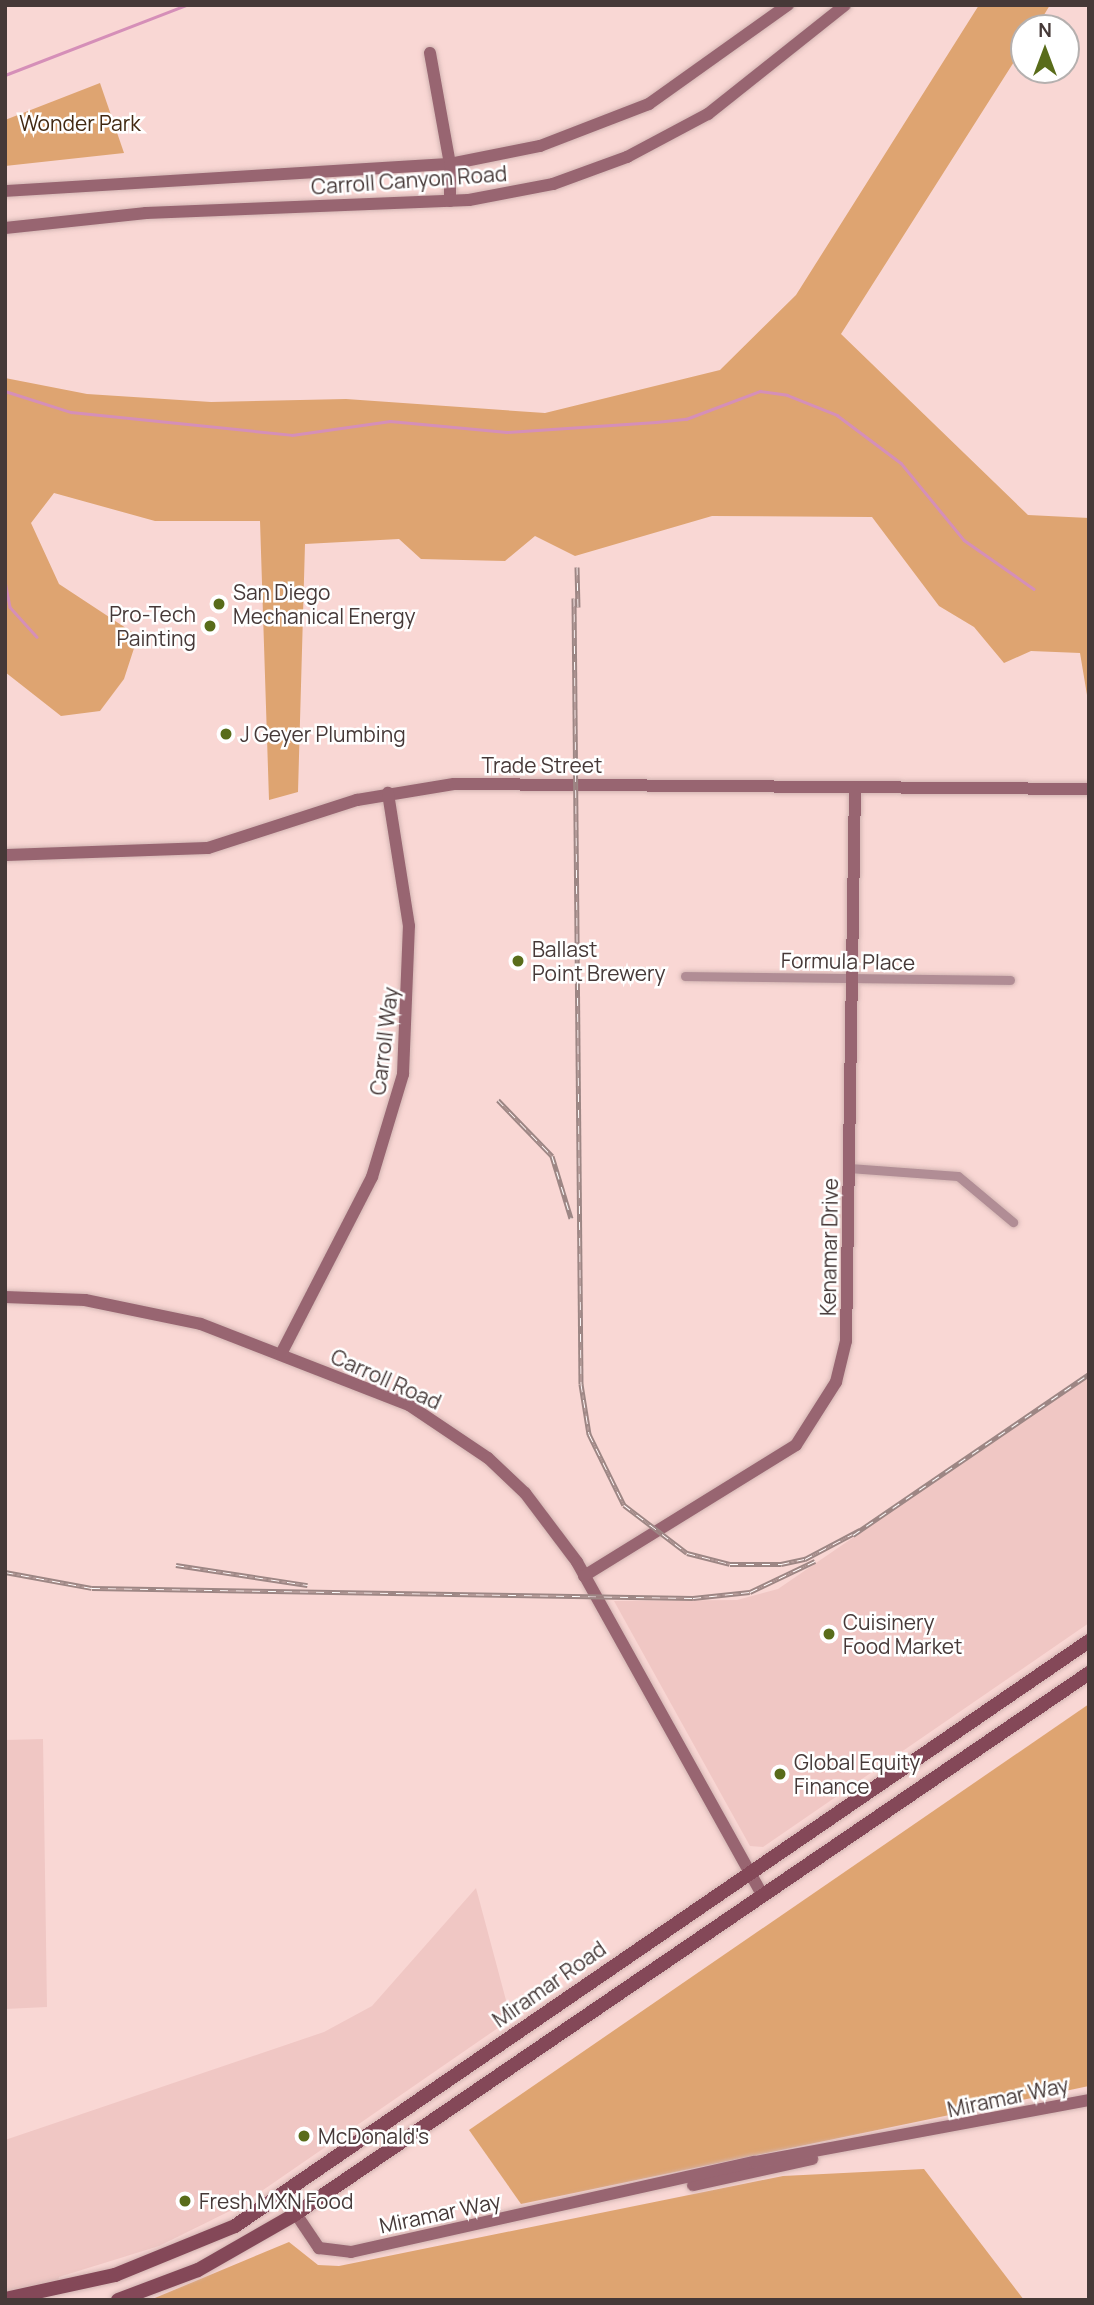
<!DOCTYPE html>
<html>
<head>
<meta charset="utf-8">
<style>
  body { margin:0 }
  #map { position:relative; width:1094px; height:2305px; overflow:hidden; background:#f9d7d4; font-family:Manrope,sans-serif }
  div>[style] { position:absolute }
  .built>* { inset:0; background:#f0c7c4 }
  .green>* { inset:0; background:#dea471 }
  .stream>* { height:2.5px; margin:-1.25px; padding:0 1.25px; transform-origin:1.25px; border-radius:1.25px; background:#d58fb8 }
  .roads { filter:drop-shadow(0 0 2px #d2b4b2) drop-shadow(0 0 2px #d2b4b2) }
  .street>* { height:9px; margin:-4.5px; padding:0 4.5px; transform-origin:4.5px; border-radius:4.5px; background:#b18d95 }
  .secondary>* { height:12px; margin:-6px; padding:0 6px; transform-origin:6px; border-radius:6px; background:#986571 }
  .primary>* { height:14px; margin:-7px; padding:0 7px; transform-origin:7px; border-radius:7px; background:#844858 }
  .rail>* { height:5px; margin-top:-2.5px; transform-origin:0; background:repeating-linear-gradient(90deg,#fff 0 8px,#9d8684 0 16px); box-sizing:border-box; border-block:2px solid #9d8684 }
  .dots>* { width:19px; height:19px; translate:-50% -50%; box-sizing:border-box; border:4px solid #fff; border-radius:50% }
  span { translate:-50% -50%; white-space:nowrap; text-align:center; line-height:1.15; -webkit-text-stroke:5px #fff; paint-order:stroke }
  .park-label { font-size:21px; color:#422912 }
  .street-label { font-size:21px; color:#463938 }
  .poi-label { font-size:21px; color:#463938 }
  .left { translate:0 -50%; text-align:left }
  .right { translate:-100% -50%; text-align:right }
  .frame { position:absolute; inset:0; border:7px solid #463938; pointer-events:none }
  .north { position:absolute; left:1010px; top:14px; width:70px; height:70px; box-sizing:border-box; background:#fff; border:2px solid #b5b0af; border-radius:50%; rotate:0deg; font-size:19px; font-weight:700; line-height:28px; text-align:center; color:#463938 }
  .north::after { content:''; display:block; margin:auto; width:24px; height:32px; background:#596c1a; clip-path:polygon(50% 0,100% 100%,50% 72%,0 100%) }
</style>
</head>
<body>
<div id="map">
  <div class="built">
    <i style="clip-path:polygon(1089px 1376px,1089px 1623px,763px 1847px,750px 1846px,614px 1601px,737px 1600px,778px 1589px)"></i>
    <i style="clip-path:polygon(43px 1739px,47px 2007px,5px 2009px,5px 1740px)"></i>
    <i style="clip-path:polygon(476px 1888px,511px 2019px,240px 2206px,159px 2246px,59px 2277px,58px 2283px,5px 2293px,5px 2140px,324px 2032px,372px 2006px)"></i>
  </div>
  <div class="green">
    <i style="clip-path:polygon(979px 5px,1050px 5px,1036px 28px,1024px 28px,1024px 46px,841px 334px,1028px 515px,1089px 518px,1089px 707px,1080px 653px,1031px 651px,1004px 663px,974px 627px,939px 606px,872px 517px,712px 516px,575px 556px,535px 536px,505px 561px,421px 559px,399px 539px,305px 544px,298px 792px,269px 800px,260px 521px,155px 521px,54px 493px,31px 523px,59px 584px,138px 636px,124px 679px,100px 711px,61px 716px,5px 672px,5px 378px,87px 394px,211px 402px,346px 399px,545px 413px,720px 370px,796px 295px)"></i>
    <i style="clip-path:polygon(100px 83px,124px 153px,5px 166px,5px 120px)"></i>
    <i style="clip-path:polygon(1089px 1704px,1089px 2086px,521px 2204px,469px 2130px)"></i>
    <i style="clip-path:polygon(924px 2169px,1024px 2300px,150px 2300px,289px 2242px,318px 2265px,339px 2266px,783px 2176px)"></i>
  </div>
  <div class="stream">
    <i style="left:5px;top:75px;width:194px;rotate:-21.1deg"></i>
    <i style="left:5px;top:391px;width:69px;rotate:17.7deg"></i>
    <i style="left:71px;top:412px;width:222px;rotate:5.9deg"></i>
    <i style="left:292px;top:435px;width:99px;rotate:-8.1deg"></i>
    <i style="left:390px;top:421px;width:117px;rotate:5.4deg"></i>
    <i style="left:506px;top:432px;width:150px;rotate:-3.8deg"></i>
    <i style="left:656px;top:422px;width:30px;rotate:-6deg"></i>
    <i style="left:686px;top:419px;width:79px;rotate:-20.7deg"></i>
    <i style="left:760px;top:391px;width:27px;rotate:8deg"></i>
    <i style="left:787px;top:395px;width:54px;rotate:21.8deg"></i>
    <i style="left:837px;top:415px;width:80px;rotate:36.9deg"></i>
    <i style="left:901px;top:463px;width:99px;rotate:50.7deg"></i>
    <i style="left:964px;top:540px;width:85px;rotate:35deg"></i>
    <i style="left:5px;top:581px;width:26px;rotate:79deg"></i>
    <i style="left:10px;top:607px;width:40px;rotate:48deg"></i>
  </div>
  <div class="roads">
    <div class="street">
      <i style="left:685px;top:976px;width:325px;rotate:0.7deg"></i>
      <i style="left:849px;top:1168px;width:109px;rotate:4.2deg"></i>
      <i style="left:958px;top:1176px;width:72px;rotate:39.9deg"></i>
    </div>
    <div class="secondary">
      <i style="left:430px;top:53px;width:113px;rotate:79.8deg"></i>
      <i style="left:450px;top:164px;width:37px;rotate:90deg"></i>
      <i style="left:5px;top:191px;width:446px;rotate:-3.5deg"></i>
      <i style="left:450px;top:164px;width:92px;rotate:-11.3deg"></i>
      <i style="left:540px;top:146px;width:117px;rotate:-21.1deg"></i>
      <i style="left:649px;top:104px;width:171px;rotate:-35.5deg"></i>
      <i style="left:5px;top:228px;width:142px;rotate:-6.1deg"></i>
      <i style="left:146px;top:213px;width:323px;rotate:-2.3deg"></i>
      <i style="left:469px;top:200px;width:86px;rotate:-10.8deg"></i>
      <i style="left:553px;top:184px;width:79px;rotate:-20deg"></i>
      <i style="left:627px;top:157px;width:92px;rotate:-28deg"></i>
      <i style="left:708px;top:114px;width:175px;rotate:-38.5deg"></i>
      <i style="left:5px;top:855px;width:203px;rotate:-2deg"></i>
      <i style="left:208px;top:848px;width:157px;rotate:-17.9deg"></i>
      <i style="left:357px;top:800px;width:98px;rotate:-9.4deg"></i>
      <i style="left:454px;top:784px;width:635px;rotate:0.45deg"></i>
      <i style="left:5px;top:1297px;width:80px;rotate:2.1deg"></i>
      <i style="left:85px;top:1300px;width:118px;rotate:11.7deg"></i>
      <i style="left:201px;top:1324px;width:223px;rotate:21.3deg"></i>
      <i style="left:409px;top:1405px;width:95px;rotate:33.9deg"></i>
      <i style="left:488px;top:1458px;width:51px;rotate:43.4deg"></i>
      <i style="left:525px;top:1493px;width:86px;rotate:53deg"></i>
      <i style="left:577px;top:1562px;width:378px;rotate:60.9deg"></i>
      <i style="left:281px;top:1354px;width:199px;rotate:-62.8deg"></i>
      <i style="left:372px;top:1177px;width:108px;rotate:-73.2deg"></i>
      <i style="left:403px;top:1074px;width:148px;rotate:-87.7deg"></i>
      <i style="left:409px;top:926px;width:135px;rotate:-99deg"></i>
      <i style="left:584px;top:1576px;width:249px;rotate:-31.7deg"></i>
      <i style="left:796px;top:1445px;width:75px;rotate:-57.6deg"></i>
      <i style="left:836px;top:1382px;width:42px;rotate:-76.3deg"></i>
      <i style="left:846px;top:1341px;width:554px;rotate:-89.07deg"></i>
      <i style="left:693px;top:2185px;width:122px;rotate:-12.3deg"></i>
      <i style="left:284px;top:2196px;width:63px;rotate:56.1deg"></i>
      <i style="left:319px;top:2248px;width:32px;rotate:7deg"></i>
      <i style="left:351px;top:2252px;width:414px;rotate:-12.6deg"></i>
      <i style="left:755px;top:2162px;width:340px;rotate:-10.5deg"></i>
    </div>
    <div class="primary">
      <i style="left:5px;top:2299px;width:113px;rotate:-12.3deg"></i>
      <i style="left:115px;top:2275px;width:130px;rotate:-22.2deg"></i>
      <i style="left:235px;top:2226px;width:1035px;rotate:-34.41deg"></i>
      <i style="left:118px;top:2300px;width:85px;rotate:-20.6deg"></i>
      <i style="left:198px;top:2270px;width:111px;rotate:-29.8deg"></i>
      <i style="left:294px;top:2215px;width:962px;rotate:-34.28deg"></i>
    </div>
  </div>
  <div class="rail">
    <i style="left:577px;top:567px;width:40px;rotate:88.6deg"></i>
    <i style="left:574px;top:598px;width:786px;rotate:89.49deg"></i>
    <i style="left:581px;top:1384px;width:51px;rotate:80.9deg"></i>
    <i style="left:589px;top:1434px;width:79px;rotate:63.8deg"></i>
    <i style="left:624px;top:1505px;width:79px;rotate:37.3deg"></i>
    <i style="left:687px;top:1553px;width:44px;rotate:14.3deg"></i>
    <i style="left:730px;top:1564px;width:51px"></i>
    <i style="left:781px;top:1564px;width:25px;rotate:-12deg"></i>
    <i style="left:805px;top:1559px;width:62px;rotate:-27.8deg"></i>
    <i style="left:498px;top:1100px;width:78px;rotate:46deg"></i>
    <i style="left:552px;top:1156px;width:65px;rotate:73deg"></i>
    <i style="left:853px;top:1535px;width:286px;rotate:-34.3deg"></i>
    <i style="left:176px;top:1565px;width:133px;rotate:8.7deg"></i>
    <i style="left:5px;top:1572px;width:88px;rotate:10.4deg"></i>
    <i style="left:92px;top:1588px;width:601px;rotate:0.95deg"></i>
    <i style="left:693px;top:1598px;width:57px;rotate:-6deg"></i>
    <i style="left:750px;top:1592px;width:72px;rotate:-25.5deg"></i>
  </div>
  <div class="dots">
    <i style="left:219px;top:604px;background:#596c1a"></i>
    <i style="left:210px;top:626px;background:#596c1a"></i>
    <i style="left:226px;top:734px;background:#596c1a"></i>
    <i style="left:518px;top:961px;background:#596c1a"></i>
    <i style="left:829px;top:1634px;background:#596c1a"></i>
    <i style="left:780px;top:1774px;background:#596c1a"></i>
    <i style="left:304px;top:2136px;background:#596c1a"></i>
    <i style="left:185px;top:2201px;background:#596c1a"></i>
  </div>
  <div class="park-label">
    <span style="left:80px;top:123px">Wonder Park</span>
  </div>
  <div class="street-label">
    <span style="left:409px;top:180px;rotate:-4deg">Carroll Canyon Road</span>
    <span style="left:542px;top:765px">Trade Street</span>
    <span style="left:848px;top:961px;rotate:1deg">Formula Place</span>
    <span style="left:384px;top:1041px;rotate:-83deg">Carroll Way</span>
    <span style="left:829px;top:1247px;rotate:-89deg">Kenamar Drive</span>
    <span style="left:386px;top:1379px;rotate:24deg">Carroll Road</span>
    <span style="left:549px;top:1984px;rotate:-35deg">Miramar Road</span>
    <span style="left:1008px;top:2097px;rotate:-12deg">Miramar Way</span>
    <span style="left:440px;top:2213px;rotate:-12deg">Miramar Way</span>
  </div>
  <div class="poi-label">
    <span class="left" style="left:233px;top:604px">San Diego<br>Mechanical Energy</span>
    <span class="right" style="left:196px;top:626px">Pro-Tech<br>Painting</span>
    <span class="left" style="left:240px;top:734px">J Geyer Plumbing</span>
    <span class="left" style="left:532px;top:961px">Ballast<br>Point Brewery</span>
    <span class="left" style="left:843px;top:1634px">Cuisinery<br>Food Market</span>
    <span class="left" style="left:794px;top:1774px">Global Equity<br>Finance</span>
    <span class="left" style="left:318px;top:2136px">McDonald's</span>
    <span class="left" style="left:199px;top:2201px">Fresh MXN Food</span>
  </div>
  <div class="frame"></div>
  <div class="north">N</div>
</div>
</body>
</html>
